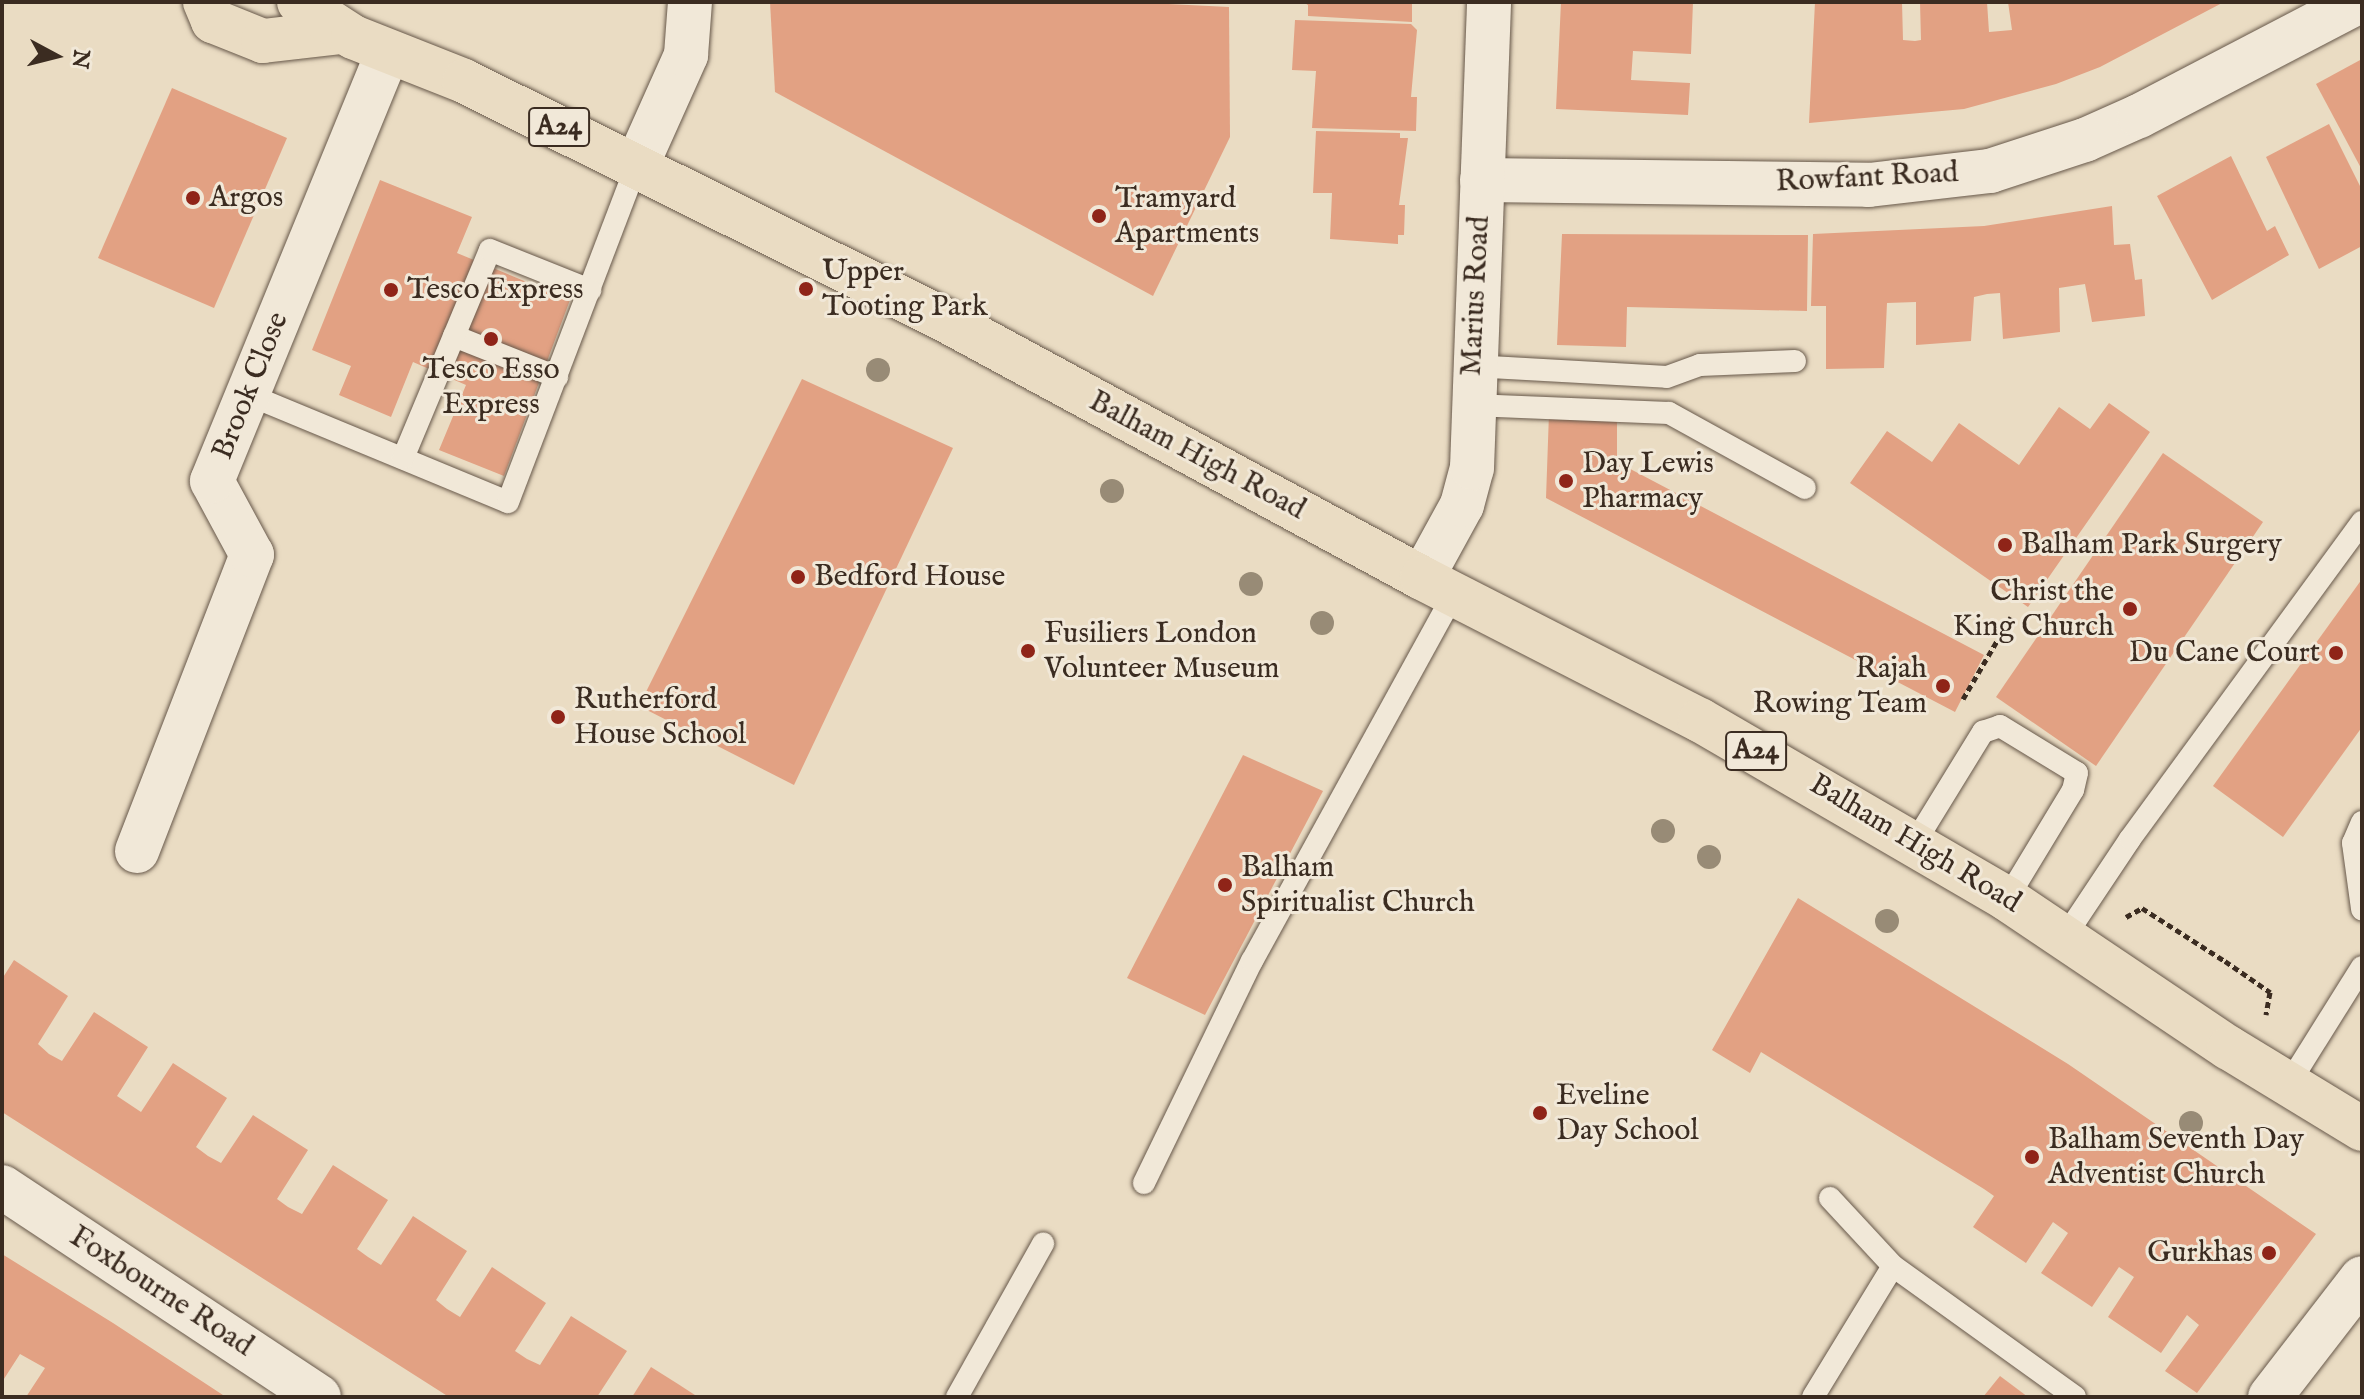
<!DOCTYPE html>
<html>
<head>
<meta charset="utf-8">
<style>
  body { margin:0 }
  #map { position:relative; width:2364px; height:1399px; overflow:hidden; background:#eadcc3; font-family:"IM FELL English",serif }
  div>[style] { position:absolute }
  .building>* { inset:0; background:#e2a183 }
  .path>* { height:5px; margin-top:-2.5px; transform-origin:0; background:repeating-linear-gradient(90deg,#3b2c21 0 6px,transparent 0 10px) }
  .roads { filter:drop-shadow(0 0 2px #67584a) drop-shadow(0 0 2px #67584a) }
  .service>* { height:22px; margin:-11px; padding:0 11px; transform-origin:11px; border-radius:11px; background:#f1e8d8 }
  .minor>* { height:44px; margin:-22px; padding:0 22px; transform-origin:22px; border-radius:22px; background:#f1e8d8 }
  .trunk>* { height:44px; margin:-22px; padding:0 22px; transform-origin:22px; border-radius:22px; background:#eadcc3 }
  .trees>* { width:24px; height:24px; margin:-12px; border-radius:50%; background:#988b76 }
  .dots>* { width:22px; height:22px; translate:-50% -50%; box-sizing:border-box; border:4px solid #f1e8d8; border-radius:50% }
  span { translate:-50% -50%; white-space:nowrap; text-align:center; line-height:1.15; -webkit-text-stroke:6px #f1e8d8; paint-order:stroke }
  .shield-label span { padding:2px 6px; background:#f1e8d8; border:2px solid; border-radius:6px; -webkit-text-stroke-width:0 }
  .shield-label { font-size:28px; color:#3b2c21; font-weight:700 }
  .street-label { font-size:30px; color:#3b2c21 }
  .poi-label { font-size:30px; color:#3b2c21 }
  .left { translate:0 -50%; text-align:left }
  .right { translate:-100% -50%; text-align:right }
  .frame { position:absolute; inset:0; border:4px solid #3b2c21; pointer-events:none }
  .north { position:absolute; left:16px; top:16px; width:80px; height:80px; -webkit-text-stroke:6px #f1e8d8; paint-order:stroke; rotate:97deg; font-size:22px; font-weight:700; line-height:32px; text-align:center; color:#3b2c21 }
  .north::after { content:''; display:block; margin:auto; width:28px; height:36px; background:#3b2c21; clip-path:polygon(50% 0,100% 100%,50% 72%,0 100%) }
</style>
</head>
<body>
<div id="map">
  <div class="building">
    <i style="clip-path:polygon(770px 2px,1128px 2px,1229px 7px,1230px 137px,1153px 296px,775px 92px)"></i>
    <i style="clip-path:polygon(1303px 2px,1412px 2px,1412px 22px,1308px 16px,1308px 5px)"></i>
    <i style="clip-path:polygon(1561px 2px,1693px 2px,1691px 54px,1633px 51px,1631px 80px,1690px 83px,1688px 115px,1556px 109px)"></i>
    <i style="clip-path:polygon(1815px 2px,1902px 2px,1903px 40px,1915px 41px,1921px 40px,1920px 2px,1987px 2px,1989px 32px,2012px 30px,2008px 2px,2224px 2px,2100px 67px,2056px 84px,1964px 109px,1809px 123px)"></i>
    <i style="clip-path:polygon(1295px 20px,1411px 24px,1417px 30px,1411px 97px,1417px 97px,1416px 131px,1312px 128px,1316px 71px,1292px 70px)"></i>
    <i style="clip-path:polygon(2362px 59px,2362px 170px,2316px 84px)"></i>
    <i style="clip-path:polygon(172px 88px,287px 138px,214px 308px,98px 258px)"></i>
    <i style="clip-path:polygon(2329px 124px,2362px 190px,2362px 246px,2319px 269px,2266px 157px)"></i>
    <i style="clip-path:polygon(1316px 131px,1400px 133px,1400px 138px,1408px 138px,1399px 205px,1405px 205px,1404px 235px,1398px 235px,1398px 244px,1330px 239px,1332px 193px,1313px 193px)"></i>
    <i style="clip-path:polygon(2231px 156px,2267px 231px,2275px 226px,2289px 255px,2212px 300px,2157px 196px)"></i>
    <i style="clip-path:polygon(380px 180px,472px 217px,457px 253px,570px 300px,504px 476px,439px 450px,466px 385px,413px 362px,391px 417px,339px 395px,351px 366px,312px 350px)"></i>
    <i style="clip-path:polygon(2112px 206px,2114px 245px,2130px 244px,2135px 280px,2142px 279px,2145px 316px,2092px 322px,2085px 284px,2059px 288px,2060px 332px,2003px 339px,2000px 293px,1987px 294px,1974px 297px,1971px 341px,1916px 345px,1916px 302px,1887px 303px,1884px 368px,1826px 369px,1826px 306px,1811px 306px,1813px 234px,1984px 226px)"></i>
    <i style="clip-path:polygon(1562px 234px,1808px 235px,1807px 311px,1627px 307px,1626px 347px,1557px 345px)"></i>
    <i style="clip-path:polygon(802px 379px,953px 448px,794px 785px,639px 706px)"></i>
    <i style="clip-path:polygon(2109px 403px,2150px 432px,2028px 607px,1850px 483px,1887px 431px,1932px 462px,1959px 423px,2019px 465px,2059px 407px,2090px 429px)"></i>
    <i style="clip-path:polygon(1549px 413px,1617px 418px,1617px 462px,1984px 655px,1955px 712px,1546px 498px)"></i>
    <i style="clip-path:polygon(2163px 453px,2263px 522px,2096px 766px,1996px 697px)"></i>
    <i style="clip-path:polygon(2362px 579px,2362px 727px,2283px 837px,2213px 786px)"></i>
    <i style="clip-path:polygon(1243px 755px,1323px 791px,1205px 1015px,1127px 978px)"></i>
    <i style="clip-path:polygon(1798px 898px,2068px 1064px,2316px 1234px,2197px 1393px,2165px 1371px,2199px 1325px,2187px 1315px,2161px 1353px,2108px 1317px,2134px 1277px,2119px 1267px,2092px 1307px,2041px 1273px,2068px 1233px,2053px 1222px,2026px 1263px,1973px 1227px,1994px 1196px,1984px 1189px,1761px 1052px,1750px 1073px,1712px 1050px)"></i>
    <i style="clip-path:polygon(14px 960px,68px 996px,38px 1044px,49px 1054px,62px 1061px,94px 1012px,148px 1047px,117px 1096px,141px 1112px,173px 1063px,227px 1098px,196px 1147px,208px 1156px,221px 1163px,253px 1115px,308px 1150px,277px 1199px,288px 1207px,302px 1214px,333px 1165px,388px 1200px,357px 1249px,368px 1257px,381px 1265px,413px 1216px,467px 1251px,436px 1300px,447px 1309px,460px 1317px,492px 1267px,546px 1303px,515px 1351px,527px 1359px,540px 1365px,571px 1316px,627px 1351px,597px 1397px,449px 1397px,2px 1112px,2px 979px)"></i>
    <i style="clip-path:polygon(2px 1254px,113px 1323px,226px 1397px,26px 1397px,45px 1368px,20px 1354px,2px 1382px)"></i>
    <i style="clip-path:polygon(651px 1367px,678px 1384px,698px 1397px,632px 1397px)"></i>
    <i style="clip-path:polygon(2000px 1376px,2028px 1397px,1983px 1397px)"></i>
  </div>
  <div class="path">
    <i style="left:1963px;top:699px;width:95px;rotate:-59.7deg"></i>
    <i style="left:2126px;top:917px;width:18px;rotate:-29deg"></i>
    <i style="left:2142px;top:908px;width:98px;rotate:32.6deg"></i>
    <i style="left:2225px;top:961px;width:55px;rotate:34.6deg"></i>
    <i style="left:2270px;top:992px;width:23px;rotate:100deg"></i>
  </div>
  <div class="roads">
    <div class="service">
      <i style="left:454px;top:336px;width:111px;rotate:21.7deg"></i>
      <i style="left:1472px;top:366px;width:195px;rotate:3.2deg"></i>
      <i style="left:1667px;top:377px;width:35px;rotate:-20deg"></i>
      <i style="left:1700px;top:365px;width:95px;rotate:-2.4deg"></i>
      <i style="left:247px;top:394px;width:282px;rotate:22.5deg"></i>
      <i style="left:508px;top:502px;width:359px;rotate:-69.1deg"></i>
      <i style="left:1472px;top:405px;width:197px;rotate:2.3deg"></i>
      <i style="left:1669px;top:413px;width:155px;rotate:28.9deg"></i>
      <i style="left:403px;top:458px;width:225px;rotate:-67.3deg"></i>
      <i style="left:490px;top:250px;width:108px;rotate:21.8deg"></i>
      <i style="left:2362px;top:822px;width:23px;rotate:113deg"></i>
      <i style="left:2353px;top:843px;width:67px;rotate:82.2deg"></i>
      <i style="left:1914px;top:844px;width:132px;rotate:-58.4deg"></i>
      <i style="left:1983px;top:732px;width:18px;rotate:-19deg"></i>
      <i style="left:2000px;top:726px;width:90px;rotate:31.4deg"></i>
      <i style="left:2077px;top:773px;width:17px;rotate:103deg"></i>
      <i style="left:2073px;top:790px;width:127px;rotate:121.2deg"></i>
      <i style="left:2066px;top:935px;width:115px;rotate:-56.3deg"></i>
      <i style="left:2130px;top:839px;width:393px;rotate:-53.8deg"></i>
      <i style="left:2288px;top:1085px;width:139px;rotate:-57.9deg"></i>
      <i style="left:1144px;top:1183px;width:247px;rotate:-64.1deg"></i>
      <i style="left:1252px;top:961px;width:419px;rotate:-61.2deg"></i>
      <i style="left:1830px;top:1198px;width:93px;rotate:47.2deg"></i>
      <i style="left:1893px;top:1266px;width:224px;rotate:35.7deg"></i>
      <i style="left:957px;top:1397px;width:176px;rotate:-60.7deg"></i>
      <i style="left:1813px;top:1397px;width:153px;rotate:-58.6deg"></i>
    </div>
    <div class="minor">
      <i style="left:636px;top:167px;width:123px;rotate:-65.9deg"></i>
      <i style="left:686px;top:55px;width:53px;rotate:-85.7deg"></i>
      <i style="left:1482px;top:180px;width:387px;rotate:0.7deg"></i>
      <i style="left:1869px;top:185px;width:122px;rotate:-6.6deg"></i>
      <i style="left:1990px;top:171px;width:100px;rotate:-18.1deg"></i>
      <i style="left:2085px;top:140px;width:59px;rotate:-24deg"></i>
      <i style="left:2139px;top:116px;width:247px;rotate:-27.5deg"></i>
      <i style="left:1422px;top:578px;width:83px;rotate:-61.3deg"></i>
      <i style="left:1462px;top:505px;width:38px;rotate:-75deg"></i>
      <i style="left:1472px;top:468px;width:466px;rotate:-87.9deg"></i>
      <i style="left:137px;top:851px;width:318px;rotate:-68.8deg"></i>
      <i style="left:252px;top:555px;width:84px;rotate:-118.4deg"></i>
      <i style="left:212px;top:481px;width:464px;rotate:-67.7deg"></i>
      <i style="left:2px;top:1187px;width:380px;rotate:33.5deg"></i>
      <i style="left:2270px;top:1397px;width:150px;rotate:-52.3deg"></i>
    </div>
    <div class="trunk">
      <i style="left:205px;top:2px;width:21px;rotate:67deg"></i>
      <i style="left:213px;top:21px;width:54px;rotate:21.8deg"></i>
      <i style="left:263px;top:41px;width:79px;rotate:-6.6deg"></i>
      <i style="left:299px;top:2px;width:64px;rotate:32.9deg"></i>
      <i style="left:353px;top:37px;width:119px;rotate:21.6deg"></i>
      <i style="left:464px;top:81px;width:542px;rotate:26.42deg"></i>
      <i style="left:949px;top:322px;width:538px;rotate:28.42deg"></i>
      <i style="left:1422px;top:578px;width:312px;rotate:27.1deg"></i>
      <i style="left:1700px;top:720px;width:355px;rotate:30.2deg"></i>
      <i style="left:2007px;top:899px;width:267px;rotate:33.9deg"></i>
      <i style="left:2229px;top:1048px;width:156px;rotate:31.3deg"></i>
    </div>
  </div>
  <div class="trees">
    <i style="left:878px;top:370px"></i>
    <i style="left:1112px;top:491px"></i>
    <i style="left:1251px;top:584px"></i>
    <i style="left:1322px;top:623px"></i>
    <i style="left:1663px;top:831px"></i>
    <i style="left:1709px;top:857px"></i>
    <i style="left:1887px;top:921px"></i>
    <i style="left:2191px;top:1123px"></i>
  </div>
  <div class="dots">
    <i style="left:193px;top:198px;background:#8f2418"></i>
    <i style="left:1099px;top:216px;background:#8f2418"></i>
    <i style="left:806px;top:289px;background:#8f2418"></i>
    <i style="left:391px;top:290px;background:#8f2418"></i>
    <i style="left:491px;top:339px;background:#8f2418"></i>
    <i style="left:1566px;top:481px;background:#8f2418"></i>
    <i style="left:2005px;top:545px;background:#8f2418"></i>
    <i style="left:798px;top:577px;background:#8f2418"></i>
    <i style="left:2130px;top:609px;background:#8f2418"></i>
    <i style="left:1028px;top:651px;background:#8f2418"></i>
    <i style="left:2336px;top:653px;background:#8f2418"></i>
    <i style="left:1943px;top:686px;background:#8f2418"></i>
    <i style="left:558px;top:717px;background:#8f2418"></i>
    <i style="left:1225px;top:885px;background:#8f2418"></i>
    <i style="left:1540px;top:1113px;background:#8f2418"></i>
    <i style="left:2032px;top:1157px;background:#8f2418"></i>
    <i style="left:2269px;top:1253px;background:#8f2418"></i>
  </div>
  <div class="shield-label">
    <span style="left:559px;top:127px">A24</span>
    <span style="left:1756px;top:751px">A24</span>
  </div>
  <div class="street-label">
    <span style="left:1867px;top:178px;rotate:-3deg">Rowfant Road</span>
    <span style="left:1476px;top:296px;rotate:-87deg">Marius Road</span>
    <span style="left:251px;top:386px;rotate:-68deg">Brook Close</span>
    <span style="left:1197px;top:456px;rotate:28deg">Balham High Road</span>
    <span style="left:1915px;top:844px;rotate:31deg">Balham High Road</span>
    <span style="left:161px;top:1292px;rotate:33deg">Foxbourne Road</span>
  </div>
  <div class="poi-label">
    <span class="left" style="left:209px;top:198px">Argos</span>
    <span class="left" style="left:1115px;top:216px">Tramyard<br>Apartments</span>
    <span class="left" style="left:822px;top:289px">Upper<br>Tooting Park</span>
    <span class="left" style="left:407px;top:290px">Tesco Express</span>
    <span style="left:491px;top:387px">Tesco Esso<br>Express</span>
    <span class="left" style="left:1582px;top:481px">Day Lewis<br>Pharmacy</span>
    <span class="left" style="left:2021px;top:545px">Balham Park Surgery</span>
    <span class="left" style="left:814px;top:577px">Bedford House</span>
    <span class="right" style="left:2114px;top:609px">Christ the<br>King Church</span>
    <span class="left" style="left:1044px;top:651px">Fusiliers London<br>Volunteer Museum</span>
    <span class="right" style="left:2320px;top:653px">Du Cane Court</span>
    <span class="right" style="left:1927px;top:686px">Rajah<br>Rowing Team</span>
    <span class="left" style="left:574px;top:717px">Rutherford<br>House School</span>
    <span class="left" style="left:1241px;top:885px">Balham<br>Spiritualist Church</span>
    <span class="left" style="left:1556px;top:1113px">Eveline<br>Day School</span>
    <span class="left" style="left:2048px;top:1157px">Balham Seventh Day<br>Adventist Church</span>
    <span class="right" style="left:2253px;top:1253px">Gurkhas</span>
  </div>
  <div class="frame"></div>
  <div class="north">N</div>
</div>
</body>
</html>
